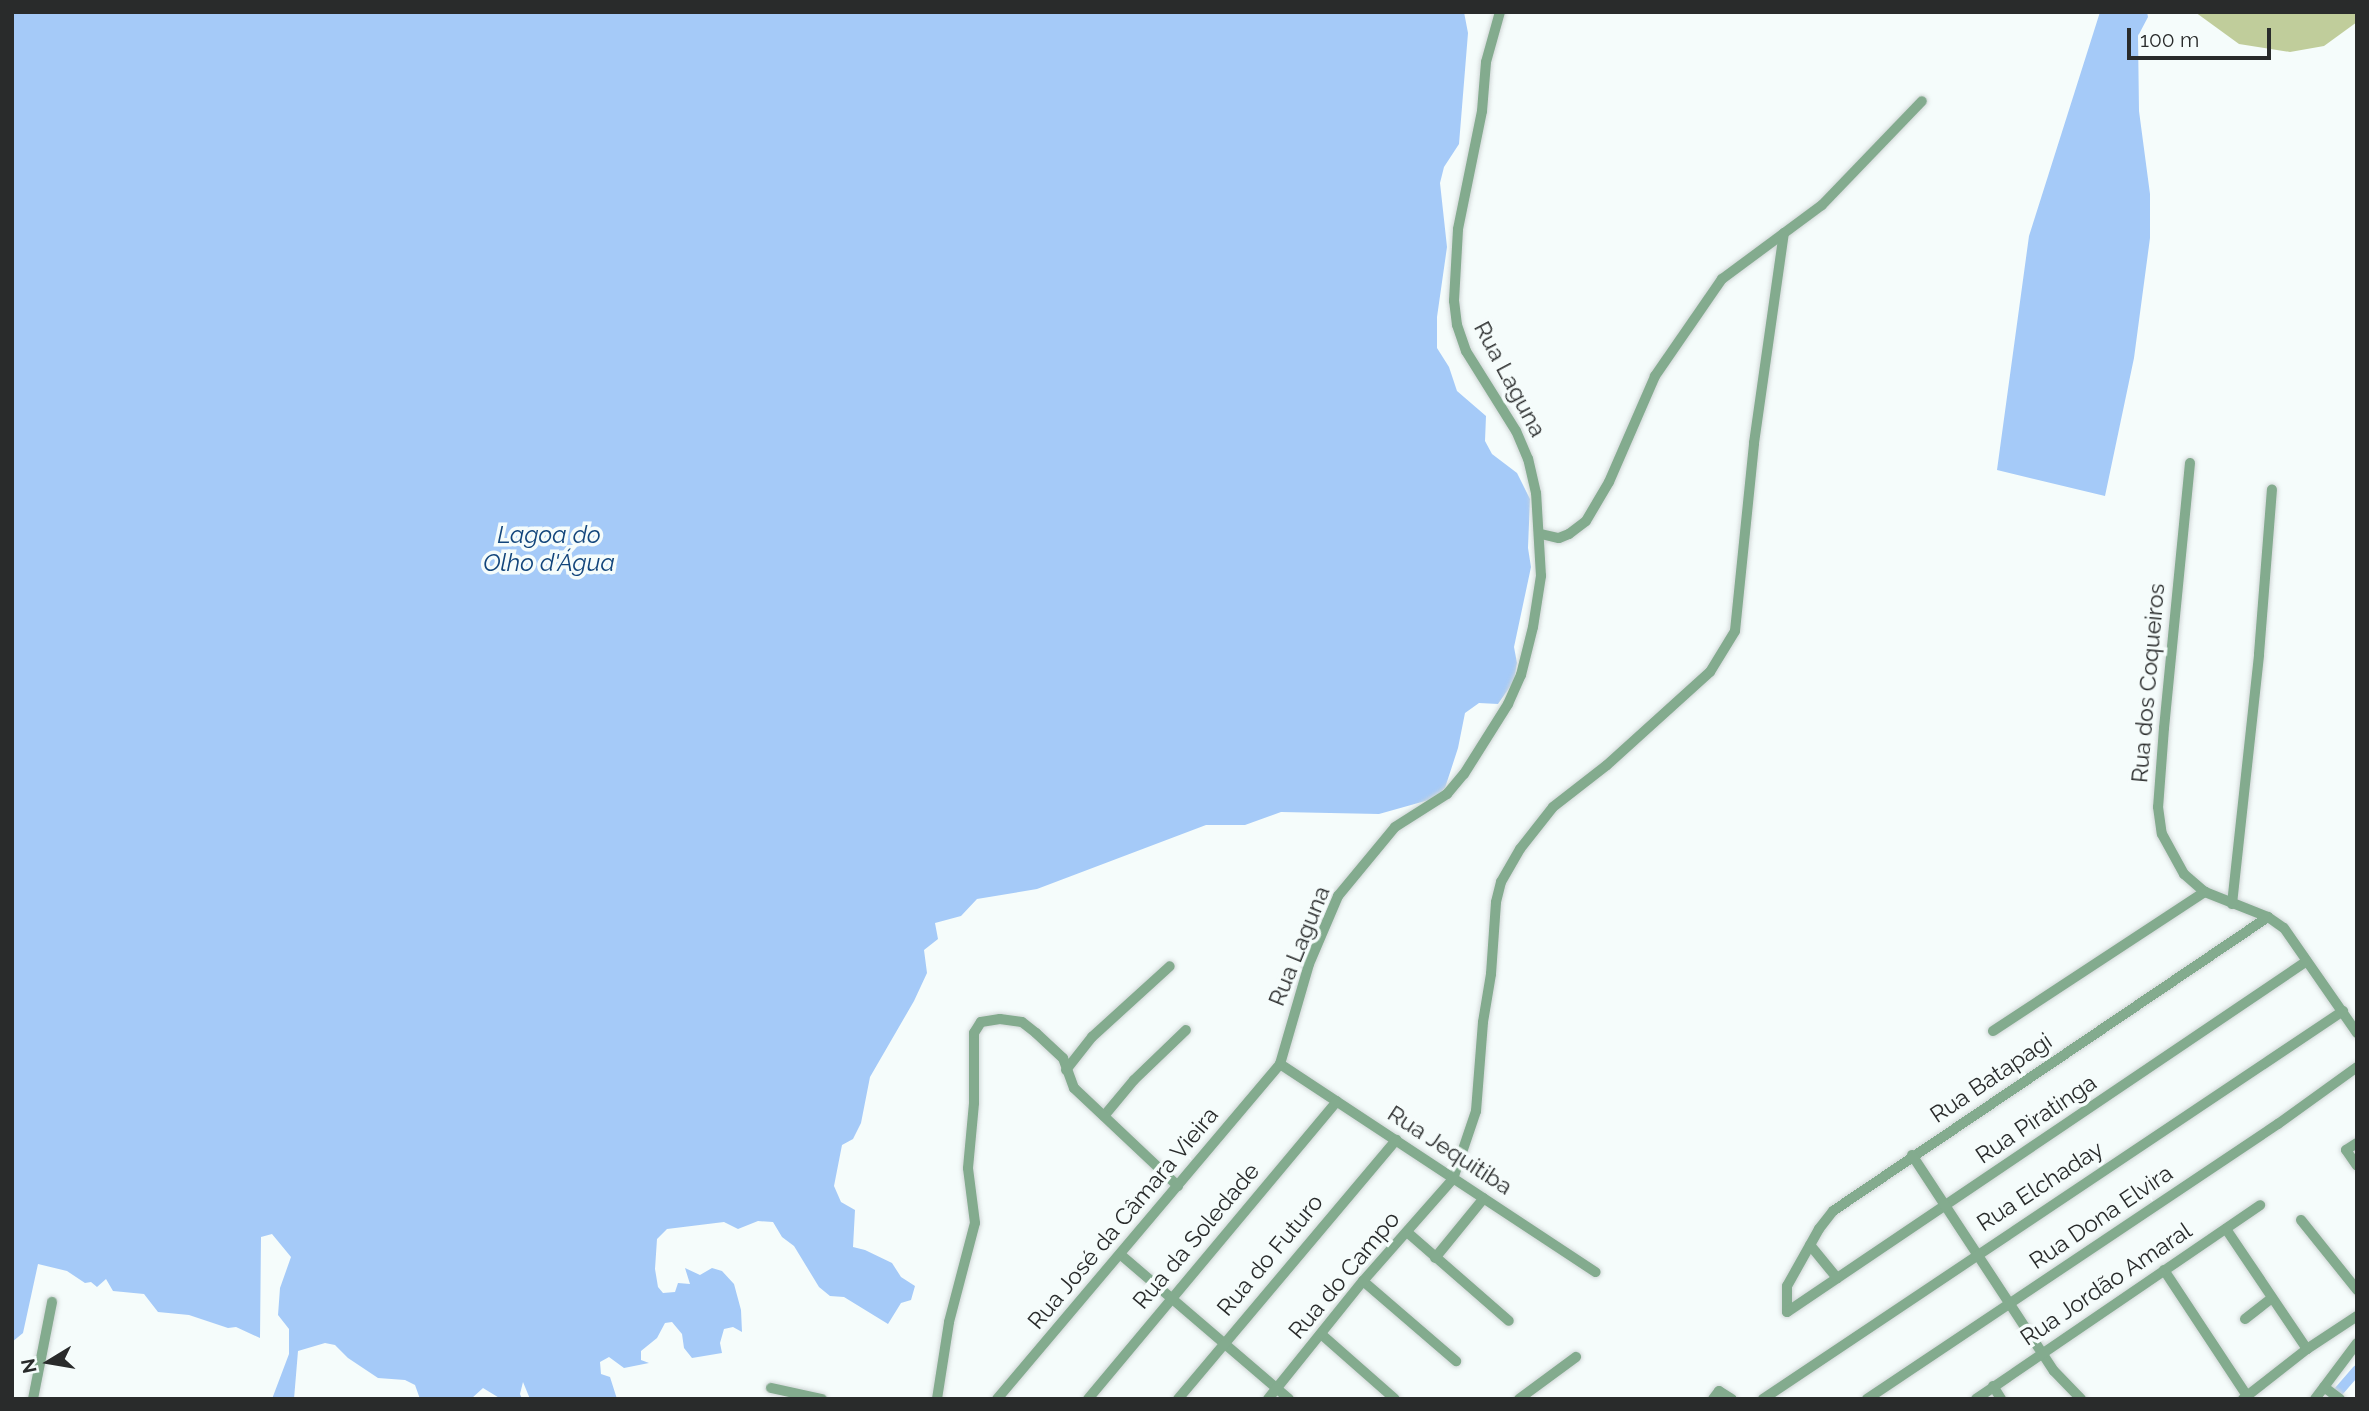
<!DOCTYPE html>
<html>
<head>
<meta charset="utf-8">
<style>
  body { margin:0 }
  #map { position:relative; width:2369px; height:1411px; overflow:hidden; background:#f5fcfb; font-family:Raleway,sans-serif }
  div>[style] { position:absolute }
  .green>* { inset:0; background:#c0cd9b }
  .water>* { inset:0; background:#a5caf8 }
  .canal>* { height:10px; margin:-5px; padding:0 5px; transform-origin:5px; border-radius:5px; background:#a5caf8 }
  .roads { filter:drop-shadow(0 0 2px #d0d6d6) drop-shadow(0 0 2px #d0d6d6) }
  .street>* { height:10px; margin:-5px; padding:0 5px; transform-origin:5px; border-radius:5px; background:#83ab8e }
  span { translate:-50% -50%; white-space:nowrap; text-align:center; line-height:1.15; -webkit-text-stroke:7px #f5fcfb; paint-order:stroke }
  .street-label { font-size:23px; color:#292b2b }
  .water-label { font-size:24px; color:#12457b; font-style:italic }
  .frame { position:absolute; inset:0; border:14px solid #292b2b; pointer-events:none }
  .north { position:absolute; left:14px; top:1327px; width:70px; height:70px; -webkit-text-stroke:5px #f5fcfb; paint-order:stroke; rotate:259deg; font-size:19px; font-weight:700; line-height:28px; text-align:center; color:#292b2b }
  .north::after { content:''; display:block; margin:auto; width:24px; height:32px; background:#292b2b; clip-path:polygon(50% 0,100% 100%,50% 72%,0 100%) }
  .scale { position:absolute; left:2127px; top:28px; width:144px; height:32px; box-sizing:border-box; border:4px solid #292b2b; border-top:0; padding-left:9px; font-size:21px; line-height:24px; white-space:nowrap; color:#292b2b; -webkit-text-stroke:5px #f5fcfb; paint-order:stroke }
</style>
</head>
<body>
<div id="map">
  <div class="green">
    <i style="clip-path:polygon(2195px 12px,2357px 12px,2357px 22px,2324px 46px,2290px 52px,2239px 44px)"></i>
  </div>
  <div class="water">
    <i style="clip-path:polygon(12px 12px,1464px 12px,1468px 33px,1459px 144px,1444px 167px,1440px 183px,1447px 247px,1437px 317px,1437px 348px,1449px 367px,1457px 391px,1486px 416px,1485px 441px,1492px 454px,1517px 473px,1530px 499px,1528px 548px,1531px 567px,1514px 647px,1517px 663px,1514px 681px,1498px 704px,1479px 703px,1465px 713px,1458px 748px,1445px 788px,1436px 798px,1379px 814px,1281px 812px,1245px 825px,1206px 825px,1037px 889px,977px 899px,961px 916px,935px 923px,938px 939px,924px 950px,927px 973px,914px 1001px,870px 1077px,861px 1123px,853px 1139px,842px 1145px,834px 1186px,841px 1202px,855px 1210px,853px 1247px,865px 1250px,892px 1263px,901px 1277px,915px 1286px,911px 1300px,901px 1303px,888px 1324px,844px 1297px,830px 1296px,819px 1287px,794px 1246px,782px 1237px,773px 1222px,758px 1221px,738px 1229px,724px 1222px,667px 1229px,657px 1239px,655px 1269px,658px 1287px,663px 1293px,675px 1292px,678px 1283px,690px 1284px,685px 1268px,700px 1275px,712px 1268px,722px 1271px,734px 1284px,741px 1310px,742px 1332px,733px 1327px,724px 1329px,720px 1343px,722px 1353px,692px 1358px,684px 1348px,682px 1334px,672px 1322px,665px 1323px,657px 1338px,641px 1351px,641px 1360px,649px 1363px,624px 1368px,609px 1357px,600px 1362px,601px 1374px,610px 1377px,617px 1399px,530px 1399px,523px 1382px,520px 1394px,522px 1399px,501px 1399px,483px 1388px,471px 1399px,420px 1399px,415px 1385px,405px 1380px,378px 1378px,348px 1358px,335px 1345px,325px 1343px,298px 1351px,294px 1399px,272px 1399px,289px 1354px,289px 1329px,278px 1315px,280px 1288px,291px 1257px,272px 1234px,261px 1237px,260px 1338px,236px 1327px,228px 1328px,189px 1315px,158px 1312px,144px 1294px,113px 1291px,106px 1279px,97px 1287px,91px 1282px,85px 1283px,67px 1271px,38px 1264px,23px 1333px,12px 1342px)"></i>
    <i style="clip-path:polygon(2100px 12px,2147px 12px,2148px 17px,2138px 36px,2139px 111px,2150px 194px,2150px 238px,2134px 358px,2105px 496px,1997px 470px,2029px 236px)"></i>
  </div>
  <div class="canal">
    <i style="left:2332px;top:1399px;width:38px;rotate:-49deg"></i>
  </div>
  <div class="roads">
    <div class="street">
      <i style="left:2190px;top:463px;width:266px;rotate:95.6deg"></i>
      <i style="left:2164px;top:728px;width:79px;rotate:94.3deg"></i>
      <i style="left:2158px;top:807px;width:27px;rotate:82deg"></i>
      <i style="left:2162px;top:834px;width:46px;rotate:61.2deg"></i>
      <i style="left:2184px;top:874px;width:28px;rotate:41deg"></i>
      <i style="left:2205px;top:892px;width:68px;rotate:21.6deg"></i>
      <i style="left:2268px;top:917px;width:19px;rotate:35deg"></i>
      <i style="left:2284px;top:928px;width:128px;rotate:55.2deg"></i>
      <i style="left:1541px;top:534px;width:18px;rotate:13deg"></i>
      <i style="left:1559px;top:538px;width:11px;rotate:-22deg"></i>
      <i style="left:1569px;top:534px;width:21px;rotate:-37deg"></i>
      <i style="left:1586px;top:521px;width:45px;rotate:-59.5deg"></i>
      <i style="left:1609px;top:482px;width:116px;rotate:-66.5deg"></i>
      <i style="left:1655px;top:376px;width:118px;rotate:-55.4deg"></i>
      <i style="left:1722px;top:279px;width:124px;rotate:-36.5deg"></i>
      <i style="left:1822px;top:205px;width:144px;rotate:-46.1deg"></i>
      <i style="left:2232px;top:904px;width:251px;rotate:-83.8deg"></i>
      <i style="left:2259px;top:654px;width:165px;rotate:-85.5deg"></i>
      <i style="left:2268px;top:917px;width:525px;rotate:145.95deg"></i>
      <i style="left:1833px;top:1211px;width:23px;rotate:128deg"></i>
      <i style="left:1819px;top:1229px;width:65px;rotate:119.3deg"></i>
      <i style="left:1787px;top:1286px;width:26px;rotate:90deg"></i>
      <i style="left:1787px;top:1312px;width:627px;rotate:-34.02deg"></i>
      <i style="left:1993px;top:1031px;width:254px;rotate:-33.3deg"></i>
      <i style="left:1280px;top:1064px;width:104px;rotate:-73.8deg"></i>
      <i style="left:1309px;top:964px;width:74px;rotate:-66.9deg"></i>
      <i style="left:1338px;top:896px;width:89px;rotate:-50.4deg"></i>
      <i style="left:1395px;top:827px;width:62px;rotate:-32.4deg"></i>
      <i style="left:1447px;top:794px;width:26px;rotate:-50deg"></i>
      <i style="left:1464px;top:774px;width:83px;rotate:-57.8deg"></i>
      <i style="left:1508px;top:704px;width:32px;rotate:-66deg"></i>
      <i style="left:1521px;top:675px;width:49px;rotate:-76deg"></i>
      <i style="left:1533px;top:627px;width:52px;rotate:-81.1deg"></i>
      <i style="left:1541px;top:576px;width:83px;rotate:-93.4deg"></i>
      <i style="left:1536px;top:493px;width:35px;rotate:-103deg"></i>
      <i style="left:1528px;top:459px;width:30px;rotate:-113deg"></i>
      <i style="left:1516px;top:431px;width:94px;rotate:-122deg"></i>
      <i style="left:1466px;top:351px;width:28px;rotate:-109deg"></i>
      <i style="left:1457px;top:325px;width:24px;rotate:-97deg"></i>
      <i style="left:1454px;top:301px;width:72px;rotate:-86.8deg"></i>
      <i style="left:1458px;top:229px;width:120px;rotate:-78.5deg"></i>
      <i style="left:1482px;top:111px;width:49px;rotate:-85.3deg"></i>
      <i style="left:1486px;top:62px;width:52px;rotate:-74.4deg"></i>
      <i style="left:1280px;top:1064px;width:378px;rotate:33.4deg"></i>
      <i style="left:1066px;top:1070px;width:42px;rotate:-51.8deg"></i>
      <i style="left:1092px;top:1037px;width:105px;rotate:-42.3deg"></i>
      <i style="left:1104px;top:1116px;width:47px;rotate:-50.2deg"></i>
      <i style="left:1134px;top:1080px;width:72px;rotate:-43.9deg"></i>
      <i style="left:2357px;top:1143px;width:13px;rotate:148deg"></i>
      <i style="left:2346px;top:1150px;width:19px;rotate:55deg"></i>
      <i style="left:1912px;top:1155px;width:258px;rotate:56.7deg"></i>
      <i style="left:2054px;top:1371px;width:39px;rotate:46deg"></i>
      <i style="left:2301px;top:1220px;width:90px;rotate:51.3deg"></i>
      <i style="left:2226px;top:1229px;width:145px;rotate:56deg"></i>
      <i style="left:1407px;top:1232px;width:135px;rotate:41.1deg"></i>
      <i style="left:1810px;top:1245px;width:43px;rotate:50.7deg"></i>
      <i style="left:1121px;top:1255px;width:221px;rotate:40.6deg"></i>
      <i style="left:1435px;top:1258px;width:77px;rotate:-50.8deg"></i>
      <i style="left:2164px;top:1270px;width:151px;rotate:56.6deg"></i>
      <i style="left:1363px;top:1281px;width:123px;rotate:40.7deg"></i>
      <i style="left:2245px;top:1319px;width:34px;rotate:-38deg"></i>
      <i style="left:1321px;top:1334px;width:98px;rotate:41.3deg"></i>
      <i style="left:1993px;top:1386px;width:15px;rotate:58deg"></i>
      <i style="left:2324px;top:1387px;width:20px;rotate:37deg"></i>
      <i style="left:771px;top:1388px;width:52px;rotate:12.2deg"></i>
      <i style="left:33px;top:1399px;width:99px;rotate:-78.9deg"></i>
      <i style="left:937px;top:1399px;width:78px;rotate:-81.1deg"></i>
      <i style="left:949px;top:1322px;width:102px;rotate:-75.3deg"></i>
      <i style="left:975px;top:1223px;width:55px;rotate:-97.3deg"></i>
      <i style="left:968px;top:1168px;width:65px;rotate:-84.7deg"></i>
      <i style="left:974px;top:1103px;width:70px;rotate:-90deg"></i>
      <i style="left:974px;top:1033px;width:13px;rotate:-58deg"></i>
      <i style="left:981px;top:1022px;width:19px;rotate:-9deg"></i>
      <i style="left:1000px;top:1019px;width:22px;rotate:8deg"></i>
      <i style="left:1022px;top:1022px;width:18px;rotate:38deg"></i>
      <i style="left:1036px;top:1033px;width:37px;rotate:43deg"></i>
      <i style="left:1063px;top:1058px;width:32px;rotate:70deg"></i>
      <i style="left:1074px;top:1088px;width:143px;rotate:43.3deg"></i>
      <i style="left:997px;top:1399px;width:439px;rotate:-49.8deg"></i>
      <i style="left:1088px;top:1399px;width:388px;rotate:-50.1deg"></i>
      <i style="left:1178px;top:1399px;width:339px;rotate:-49.9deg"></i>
      <i style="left:1268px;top:1399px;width:151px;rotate:-51.2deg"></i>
      <i style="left:1363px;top:1281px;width:136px;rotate:-48.6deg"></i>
      <i style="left:1453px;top:1179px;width:72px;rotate:-71.3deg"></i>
      <i style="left:1476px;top:1111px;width:89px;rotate:-85.5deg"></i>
      <i style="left:1483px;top:1022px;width:49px;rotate:-80.5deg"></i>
      <i style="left:1491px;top:974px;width:72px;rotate:-86deg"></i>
      <i style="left:1496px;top:902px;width:21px;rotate:-76deg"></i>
      <i style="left:1501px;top:882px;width:38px;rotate:-60deg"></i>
      <i style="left:1520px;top:849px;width:53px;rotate:-51.8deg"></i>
      <i style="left:1553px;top:807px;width:68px;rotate:-37.9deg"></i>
      <i style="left:1607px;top:765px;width:139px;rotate:-42.1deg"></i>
      <i style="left:1710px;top:672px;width:48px;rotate:-58.6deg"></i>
      <i style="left:1735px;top:631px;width:189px;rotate:-84.2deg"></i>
      <i style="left:1754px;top:443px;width:212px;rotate:-81.9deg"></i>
      <i style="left:1519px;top:1399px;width:71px;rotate:-36.4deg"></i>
      <i style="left:1713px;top:1399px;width:10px;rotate:-53deg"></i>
      <i style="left:1719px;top:1391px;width:15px;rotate:32deg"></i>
      <i style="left:1763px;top:1399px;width:698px;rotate:-33.78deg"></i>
      <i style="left:1867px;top:1399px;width:495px;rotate:-33.8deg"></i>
      <i style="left:2278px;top:1124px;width:97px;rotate:-35.8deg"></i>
      <i style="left:1976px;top:1399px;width:344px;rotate:-34.3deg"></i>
      <i style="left:2243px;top:1399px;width:81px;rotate:-38deg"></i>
      <i style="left:2307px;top:1349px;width:60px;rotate:-33.4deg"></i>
      <i style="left:2315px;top:1399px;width:70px;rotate:-53.1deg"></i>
    </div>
  </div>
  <div class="street-label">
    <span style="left:1510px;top:379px;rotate:62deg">Rua Laguna</span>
    <span style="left:2148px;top:683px;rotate:-85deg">Rua dos Coqueiros</span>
    <span style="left:1299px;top:946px;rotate:-68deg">Rua Laguna</span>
    <span style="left:1991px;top:1078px;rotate:-34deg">Rua Batapagi</span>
    <span style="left:2036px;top:1119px;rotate:-34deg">Rua Piratinga</span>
    <span style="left:1450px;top:1150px;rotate:33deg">Rua Jequitiba</span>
    <span style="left:2040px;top:1186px;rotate:-33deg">Rua Elchaday</span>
    <span style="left:2101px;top:1217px;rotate:-34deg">Rua Dona Elvira</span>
    <span style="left:1123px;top:1218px;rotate:-50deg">Rua José da Câmara Vieira</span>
    <span style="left:1196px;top:1236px;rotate:-50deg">Rua da Soledade</span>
    <span style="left:1270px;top:1255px;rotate:-50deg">Rua do Futuro</span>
    <span style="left:1344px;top:1275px;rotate:-50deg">Rua do Campo</span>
    <span style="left:2106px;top:1284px;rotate:-34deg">Rua Jordão Amaral</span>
  </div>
  <div class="water-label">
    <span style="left:549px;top:549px">Lagoa do<br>Olho d'Água</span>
  </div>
  <div class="frame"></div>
  <div class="north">N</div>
  <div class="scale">100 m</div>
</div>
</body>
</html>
